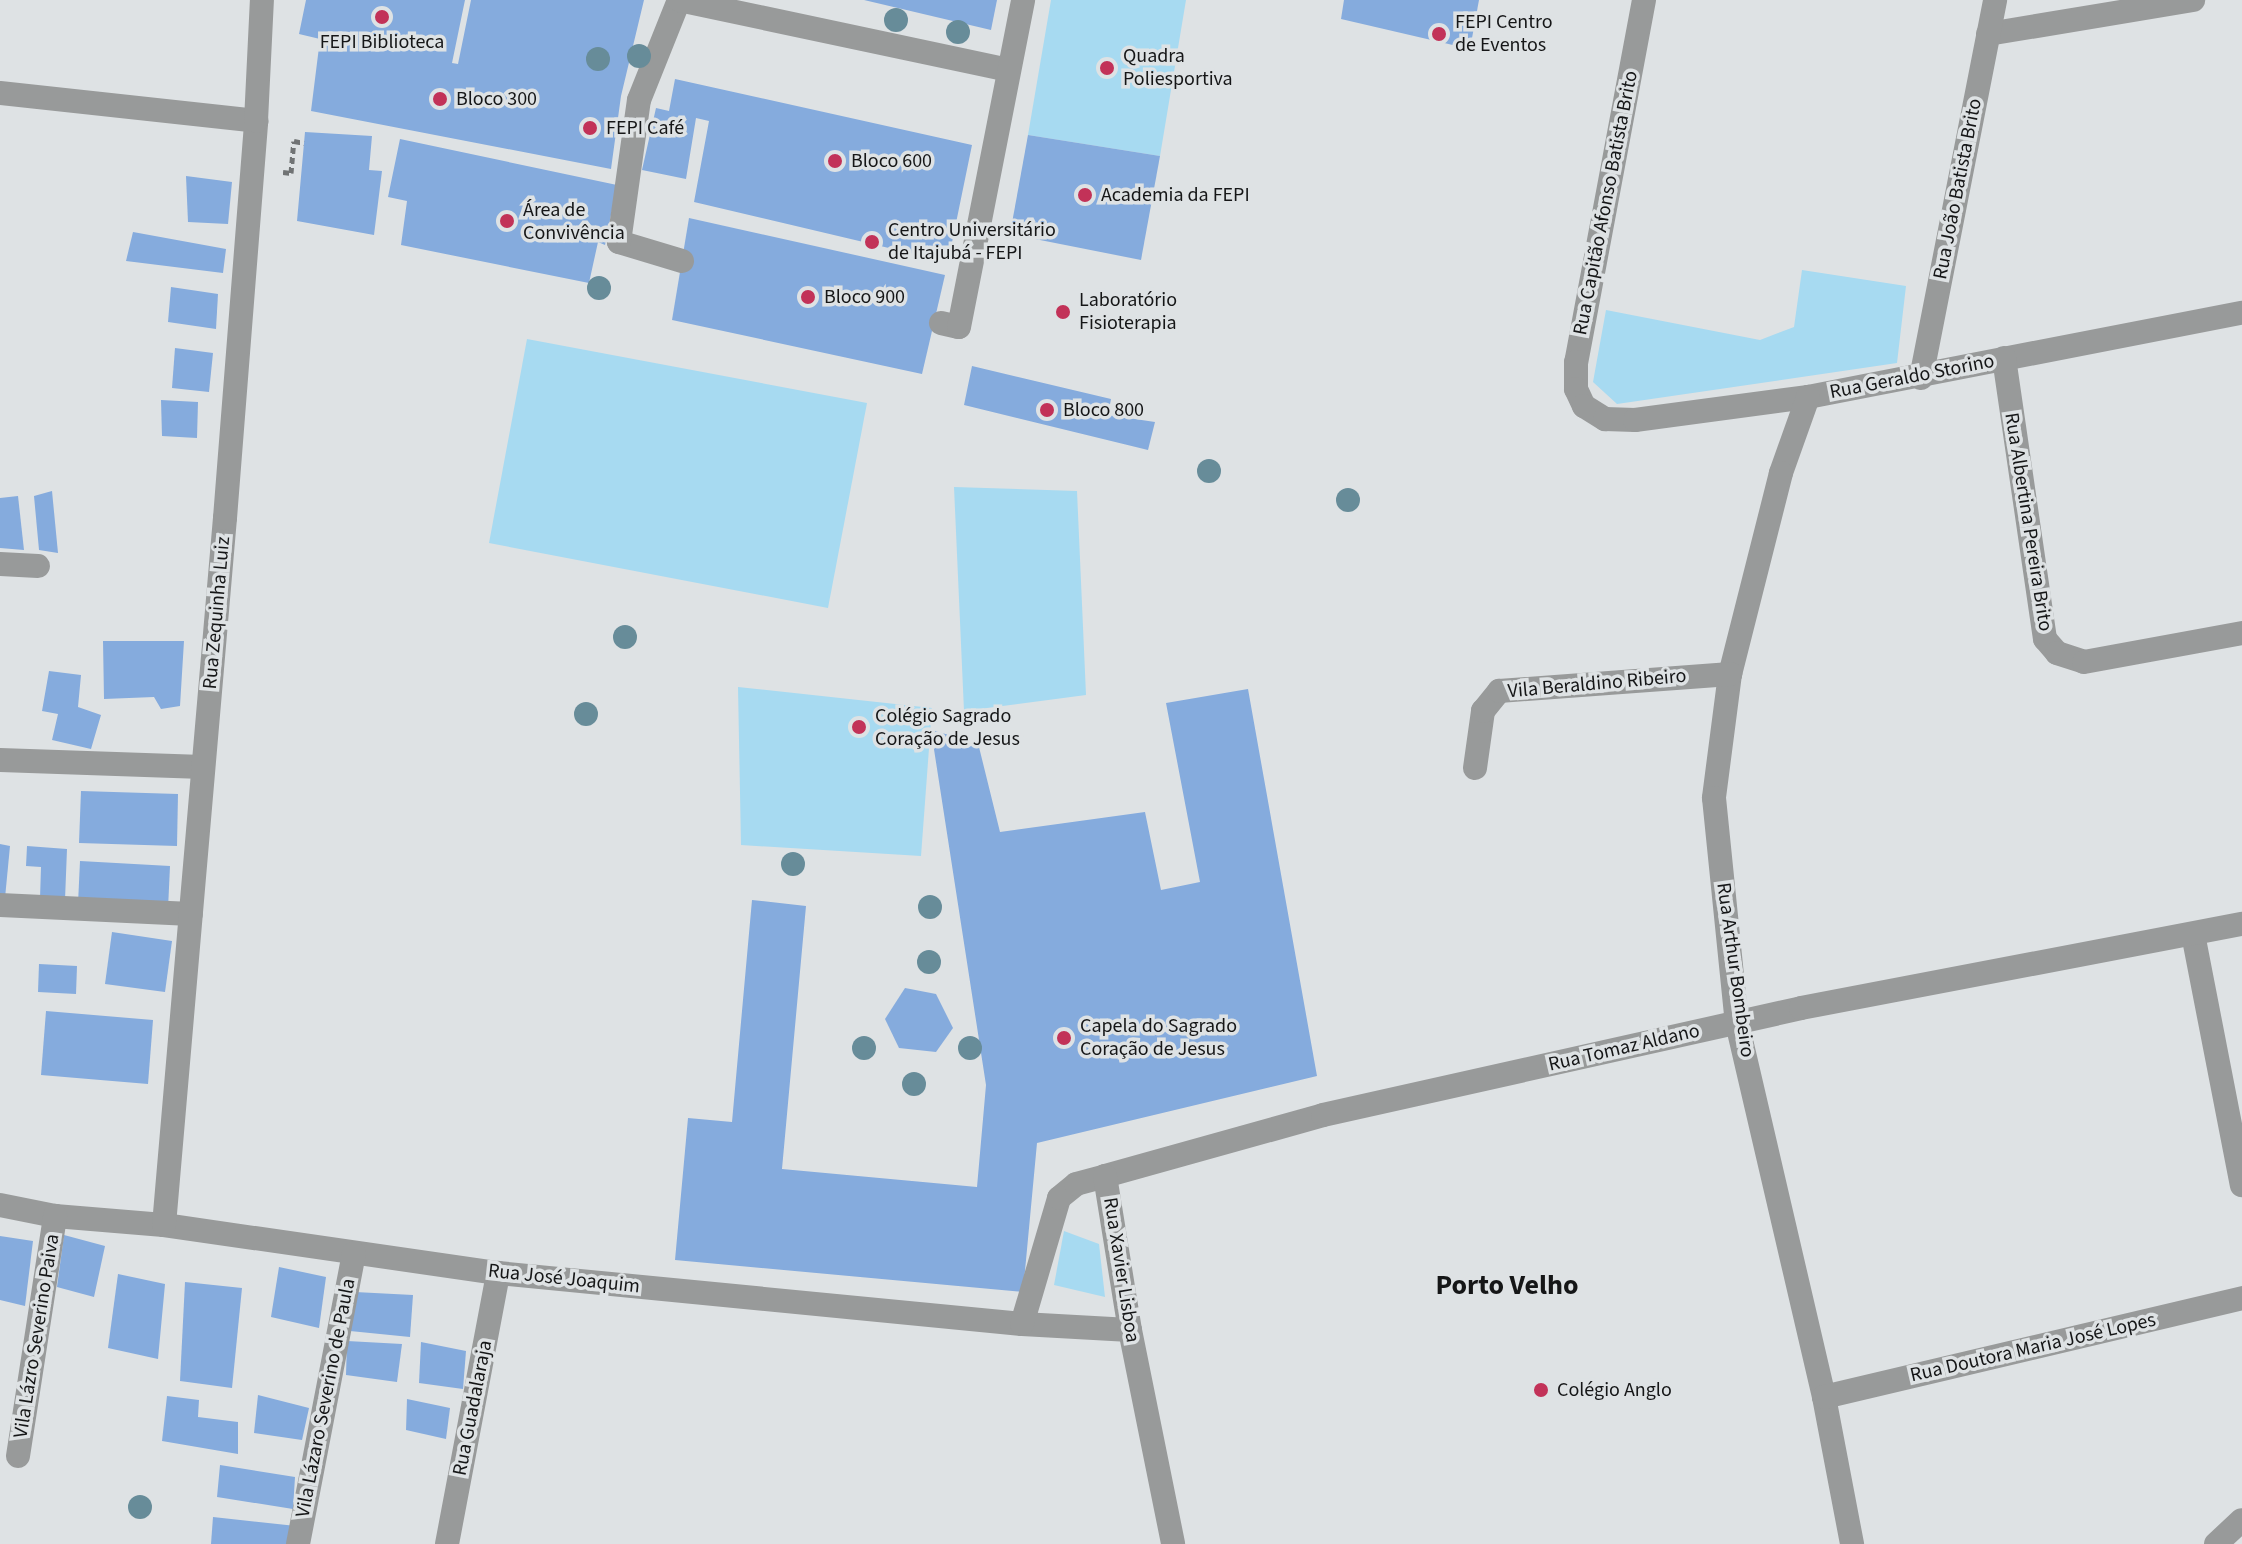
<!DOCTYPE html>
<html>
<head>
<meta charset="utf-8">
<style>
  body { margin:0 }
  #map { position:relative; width:2242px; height:1544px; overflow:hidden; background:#dee2e4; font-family:"Source Sans 3",sans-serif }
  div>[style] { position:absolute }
  .green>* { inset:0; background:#a7daf1 }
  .building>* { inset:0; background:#85abdd }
  .path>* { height:5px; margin-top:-2.5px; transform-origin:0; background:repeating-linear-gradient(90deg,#707374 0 6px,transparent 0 10px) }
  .minor>* { height:24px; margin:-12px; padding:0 12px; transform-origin:12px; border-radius:12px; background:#989a9a }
  .trees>* { width:24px; height:24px; margin:-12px; border-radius:50%; background:#678c99 }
  .dots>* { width:22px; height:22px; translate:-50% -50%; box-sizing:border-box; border:4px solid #dee2e4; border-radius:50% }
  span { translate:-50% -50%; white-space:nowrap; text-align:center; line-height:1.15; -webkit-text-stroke:7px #dee2e4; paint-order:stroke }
  .poi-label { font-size:20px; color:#151617 }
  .left { translate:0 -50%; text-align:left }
  .street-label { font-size:20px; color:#151617 }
  .district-label { font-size:28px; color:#151617; font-weight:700 }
</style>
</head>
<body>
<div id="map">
  <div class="green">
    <i style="clip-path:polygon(1051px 0,1186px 0,1160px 156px,1028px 135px)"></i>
    <i style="clip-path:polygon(1802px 270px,1906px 286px,1897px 363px,1617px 404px,1593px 382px,1606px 310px,1760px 340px,1794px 327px)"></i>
    <i style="clip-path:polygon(527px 339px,867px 403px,828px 608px,489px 543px)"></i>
    <i style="clip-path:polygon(954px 487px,1077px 491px,1086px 695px,964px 711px)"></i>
    <i style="clip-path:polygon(738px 687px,932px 708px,921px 856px,741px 845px)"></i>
    <i style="clip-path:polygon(1064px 1231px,1099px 1244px,1105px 1297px,1054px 1285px)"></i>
  </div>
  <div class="building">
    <i style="clip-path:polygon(306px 0,465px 0,452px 63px,458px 64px,471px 0,644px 0,621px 96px,611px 169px,311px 111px,320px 39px,299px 34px)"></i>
    <i style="clip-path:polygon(864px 0,997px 0,991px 30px)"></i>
    <i style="clip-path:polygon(1344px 0,1479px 0,1470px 49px,1341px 19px)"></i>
    <i style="clip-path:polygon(675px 79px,972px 145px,948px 262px,694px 202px,709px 121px,696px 118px,686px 179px,642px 170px,656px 108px,669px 111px)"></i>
    <i style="clip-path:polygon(305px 132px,372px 136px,369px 170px,382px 171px,374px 235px,297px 221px)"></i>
    <i style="clip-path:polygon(1028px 135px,1160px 156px,1141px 260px,1010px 234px)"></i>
    <i style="clip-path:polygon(400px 139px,617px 185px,605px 245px,598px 242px,589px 283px,401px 245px,407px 201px,388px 197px)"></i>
    <i style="clip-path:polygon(186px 176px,232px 182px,228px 224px,188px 222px)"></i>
    <i style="clip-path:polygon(689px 218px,945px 275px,922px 374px,672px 320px)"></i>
    <i style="clip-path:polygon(133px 232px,226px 249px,223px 273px,126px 261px)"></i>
    <i style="clip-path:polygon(171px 287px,218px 294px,216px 329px,168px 322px)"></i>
    <i style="clip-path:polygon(175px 348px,213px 353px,209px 392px,172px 388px)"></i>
    <i style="clip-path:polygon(972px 366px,1111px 399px,1108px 415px,1155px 422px,1148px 450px,964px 405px)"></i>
    <i style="clip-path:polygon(161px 400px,198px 402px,197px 438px,162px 436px)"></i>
    <i style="clip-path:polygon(52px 491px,58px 553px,39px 550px,34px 496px)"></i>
    <i style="clip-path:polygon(18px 496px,24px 550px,0 548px,0 498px)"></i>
    <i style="clip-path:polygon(103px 641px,184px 641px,180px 706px,161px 709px,154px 697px,104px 699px)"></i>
    <i style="clip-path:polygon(49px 671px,81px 675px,78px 707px,101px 715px,91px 749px,52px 740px,58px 714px,42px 711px)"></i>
    <i style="clip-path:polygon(1248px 689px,1317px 1076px,1037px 1143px,1023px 1292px,675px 1260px,688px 1118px,732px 1122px,752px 900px,806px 906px,782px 1169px,977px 1187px,986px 1085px,931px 730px,978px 743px,1000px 832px,1145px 812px,1161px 890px,1200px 882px,1166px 703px)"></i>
    <i style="clip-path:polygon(81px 791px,178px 794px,177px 846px,79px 843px)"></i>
    <i style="clip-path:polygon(0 844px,10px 846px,5px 898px,0 898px)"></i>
    <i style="clip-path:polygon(27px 846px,67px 849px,65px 900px,40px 899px,41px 867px,26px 866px)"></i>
    <i style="clip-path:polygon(80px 861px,170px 866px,168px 909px,78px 904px)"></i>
    <i style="clip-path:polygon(112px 932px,172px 941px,165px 992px,105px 984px)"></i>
    <i style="clip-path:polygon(39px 964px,77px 966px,76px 994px,38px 992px)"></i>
    <i style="clip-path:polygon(905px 988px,936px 994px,953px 1028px,936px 1052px,899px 1048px,885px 1019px)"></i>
    <i style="clip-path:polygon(46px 1011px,153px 1020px,148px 1084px,41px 1075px)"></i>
    <i style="clip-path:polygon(64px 1235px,105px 1246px,94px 1297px,57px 1287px)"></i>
    <i style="clip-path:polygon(0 1236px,33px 1241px,25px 1306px,0 1300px)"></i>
    <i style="clip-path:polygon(279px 1267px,326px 1277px,319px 1328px,271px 1317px)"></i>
    <i style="clip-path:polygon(118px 1274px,165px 1284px,158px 1359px,108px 1348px)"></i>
    <i style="clip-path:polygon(185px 1282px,242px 1288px,232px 1388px,180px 1381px)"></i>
    <i style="clip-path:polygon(355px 1292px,413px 1295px,410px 1337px,350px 1331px)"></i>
    <i style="clip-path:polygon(347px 1341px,402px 1344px,397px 1382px,346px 1375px)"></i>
    <i style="clip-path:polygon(421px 1342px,466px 1351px,463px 1389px,419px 1383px)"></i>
    <i style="clip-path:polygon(258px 1395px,309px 1408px,302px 1440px,254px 1433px)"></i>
    <i style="clip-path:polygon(167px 1396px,199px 1400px,198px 1417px,238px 1422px,238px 1454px,162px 1441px)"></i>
    <i style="clip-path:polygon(407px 1399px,450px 1408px,446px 1439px,406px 1430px)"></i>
    <i style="clip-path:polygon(220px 1465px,295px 1477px,293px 1509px,217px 1497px)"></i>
    <i style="clip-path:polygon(213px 1517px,296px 1526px,292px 1544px,211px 1544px)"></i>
  </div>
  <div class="path">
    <i style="left:283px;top:172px;width:8px;rotate:7deg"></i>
    <i style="left:291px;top:173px;width:32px;rotate:-85deg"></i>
    <i style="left:294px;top:141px;width:10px;rotate:11deg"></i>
  </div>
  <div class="minor">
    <i style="left:1644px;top:0;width:368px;rotate:100.6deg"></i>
    <i style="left:1576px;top:362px;width:27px;rotate:90deg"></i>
    <i style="left:1576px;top:389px;width:19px;rotate:65deg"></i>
    <i style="left:1584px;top:406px;width:25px;rotate:32deg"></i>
    <i style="left:1605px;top:419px;width:30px;rotate:2deg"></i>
    <i style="left:1635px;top:420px;width:175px;rotate:-7.6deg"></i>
    <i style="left:1808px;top:397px;width:442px;rotate:-11deg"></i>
    <i style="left:1988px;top:34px;width:208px;rotate:-9.4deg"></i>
    <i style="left:0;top:93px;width:258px;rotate:6.2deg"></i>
    <i style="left:682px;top:261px;width:66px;rotate:-163.2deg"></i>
    <i style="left:619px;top:242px;width:143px;rotate:-82deg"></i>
    <i style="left:639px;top:100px;width:108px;rotate:-68.2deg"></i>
    <i style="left:679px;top:0;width:337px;rotate:12deg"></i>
    <i style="left:941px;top:323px;width:18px;rotate:13deg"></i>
    <i style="left:959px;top:327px;width:333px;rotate:-78.9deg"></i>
    <i style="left:2004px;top:358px;width:284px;rotate:81.7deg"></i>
    <i style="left:2045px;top:639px;width:18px;rotate:49deg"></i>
    <i style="left:2057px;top:653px;width:28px;rotate:18deg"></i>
    <i style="left:2084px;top:662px;width:161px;rotate:-10.4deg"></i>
    <i style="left:1921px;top:378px;width:385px;rotate:-78.9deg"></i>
    <i style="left:1808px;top:397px;width:81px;rotate:109.6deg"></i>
    <i style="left:1781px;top:473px;width:207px;rotate:104.2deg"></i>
    <i style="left:1730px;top:674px;width:125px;rotate:97.4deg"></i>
    <i style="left:1714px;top:798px;width:226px;rotate:84.2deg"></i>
    <i style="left:1737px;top:1023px;width:384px;rotate:76.9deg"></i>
    <i style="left:1824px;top:1397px;width:150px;rotate:79.2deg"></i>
    <i style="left:0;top:564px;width:38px;rotate:3deg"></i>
    <i style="left:0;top:760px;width:203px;rotate:2deg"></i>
    <i style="left:1475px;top:768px;width:58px;rotate:-82deg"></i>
    <i style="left:1483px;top:711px;width:26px;rotate:-51deg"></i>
    <i style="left:1499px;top:691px;width:232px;rotate:-4.2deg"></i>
    <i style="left:0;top:905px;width:191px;rotate:2.7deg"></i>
    <i style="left:2193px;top:934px;width:256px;rotate:79deg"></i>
    <i style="left:1105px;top:1176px;width:226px;rotate:-15.6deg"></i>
    <i style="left:1323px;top:1115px;width:490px;rotate:-12.6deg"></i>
    <i style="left:1801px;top:1008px;width:449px;rotate:-10.8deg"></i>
    <i style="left:0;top:1205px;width:56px;rotate:11.3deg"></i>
    <i style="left:55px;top:1216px;width:109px;rotate:4.7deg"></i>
    <i style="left:164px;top:1225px;width:337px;rotate:8.2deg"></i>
    <i style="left:498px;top:1273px;width:526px;rotate:5.56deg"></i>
    <i style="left:1022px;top:1324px;width:108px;rotate:3.2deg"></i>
    <i style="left:164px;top:1225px;width:710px;rotate:-85.07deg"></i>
    <i style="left:225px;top:518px;width:398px;rotate:-85.5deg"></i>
    <i style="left:256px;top:121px;width:121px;rotate:-87.2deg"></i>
    <i style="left:1022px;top:1324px;width:131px;rotate:-73.6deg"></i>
    <i style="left:1059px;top:1198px;width:22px;rotate:-39deg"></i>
    <i style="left:1076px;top:1184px;width:30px;rotate:-15deg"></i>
    <i style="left:1105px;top:1176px;width:156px;rotate:80.8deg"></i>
    <i style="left:1130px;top:1330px;width:218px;rotate:78.6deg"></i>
    <i style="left:1824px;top:1397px;width:430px;rotate:-13.3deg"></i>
    <i style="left:18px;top:1456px;width:243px;rotate:-81.2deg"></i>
    <i style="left:298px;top:1544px;width:296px;rotate:-79.1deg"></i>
    <i style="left:447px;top:1544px;width:276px;rotate:-79.3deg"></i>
    <i style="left:2216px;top:1544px;width:35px;rotate:-43deg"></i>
  </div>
  <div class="trees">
    <i style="left:896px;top:20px"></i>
    <i style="left:958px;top:32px"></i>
    <i style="left:639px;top:56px"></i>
    <i style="left:598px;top:59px"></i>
    <i style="left:599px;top:288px"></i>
    <i style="left:1209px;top:471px"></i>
    <i style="left:1348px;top:500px"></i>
    <i style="left:625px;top:637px"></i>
    <i style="left:586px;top:714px"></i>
    <i style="left:793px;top:864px"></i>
    <i style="left:930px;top:907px"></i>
    <i style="left:929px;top:962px"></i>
    <i style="left:864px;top:1048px"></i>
    <i style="left:970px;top:1048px"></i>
    <i style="left:914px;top:1084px"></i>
    <i style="left:140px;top:1507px"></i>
  </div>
  <div class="dots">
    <i style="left:382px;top:17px;background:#c23258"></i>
    <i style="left:1439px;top:34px;background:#c23258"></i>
    <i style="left:1107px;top:68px;background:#c23258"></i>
    <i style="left:440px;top:99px;background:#c23258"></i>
    <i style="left:590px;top:128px;background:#c23258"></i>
    <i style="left:835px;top:161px;background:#c23258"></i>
    <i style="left:1085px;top:195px;background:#c23258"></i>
    <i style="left:507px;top:221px;background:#c23258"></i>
    <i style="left:872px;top:242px;background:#c23258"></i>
    <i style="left:808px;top:297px;background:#c23258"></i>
    <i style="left:1063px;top:312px;background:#c23258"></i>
    <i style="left:1047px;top:410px;background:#c23258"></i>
    <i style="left:859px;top:727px;background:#c23258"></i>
    <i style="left:1064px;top:1038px;background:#c23258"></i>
    <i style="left:1541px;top:1390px;background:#c23258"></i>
  </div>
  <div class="poi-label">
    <span class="left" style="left:1455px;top:34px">FEPI Centro<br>de Eventos</span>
    <span style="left:382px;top:42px">FEPI Biblioteca</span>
    <span class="left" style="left:1123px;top:68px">Quadra<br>Poliesportiva</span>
    <span class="left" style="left:456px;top:99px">Bloco 300</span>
    <span class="left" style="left:606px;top:128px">FEPI Café</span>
    <span class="left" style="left:851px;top:161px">Bloco 600</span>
    <span class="left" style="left:1101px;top:195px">Academia da FEPI</span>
    <span class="left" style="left:523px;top:222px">Área de<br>Convivência</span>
    <span class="left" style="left:888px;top:242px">Centro Universitário<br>de Itajubá - FEPI</span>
    <span class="left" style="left:824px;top:297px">Bloco 900</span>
    <span class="left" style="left:1079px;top:312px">Laboratório<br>Fisioterapia</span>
    <span class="left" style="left:1063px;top:410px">Bloco 800</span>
    <span class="left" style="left:875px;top:728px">Colégio Sagrado<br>Coração de Jesus</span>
    <span class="left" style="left:1080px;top:1038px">Capela do Sagrado<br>Coração de Jesus</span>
    <span class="left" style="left:1557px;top:1390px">Colégio Anglo</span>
  </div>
  <div class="street-label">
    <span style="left:1958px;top:189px;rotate:-79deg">Rua João Batista Brito</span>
    <span style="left:1606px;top:203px;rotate:-79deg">Rua Capitão Afonso Batista Brito</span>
    <span style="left:1912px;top:377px;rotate:-11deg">Rua Geraldo Storino</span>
    <span style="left:2028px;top:522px;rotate:81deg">Rua Albertina Pereira Brito</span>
    <span style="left:217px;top:613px;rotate:-85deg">Rua Zequinha Luiz</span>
    <span style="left:1597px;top:684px;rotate:-5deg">Vila Beraldino Ribeiro</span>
    <span style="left:1735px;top:970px;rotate:82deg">Rua Arthur Bombeiro</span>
    <span style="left:1624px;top:1048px;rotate:-13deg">Rua Tomaz Aldano</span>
    <span style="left:1121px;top:1270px;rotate:81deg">Rua Xavier Lisboa</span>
    <span style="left:564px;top:1279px;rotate:6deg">Rua José Joaquim</span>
    <span style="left:37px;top:1336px;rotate:-81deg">Vila Lázro Severino Paiva</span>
    <span style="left:2033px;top:1348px;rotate:-13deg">Rua Doutora Maria José Lopes</span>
    <span style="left:326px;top:1398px;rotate:-79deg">Vila Lázaro Severino de Paula</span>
    <span style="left:473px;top:1408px;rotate:-79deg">Rua Guadalaraja</span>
  </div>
  <div class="district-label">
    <span style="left:1507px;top:1285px">Porto Velho</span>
  </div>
</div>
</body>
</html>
